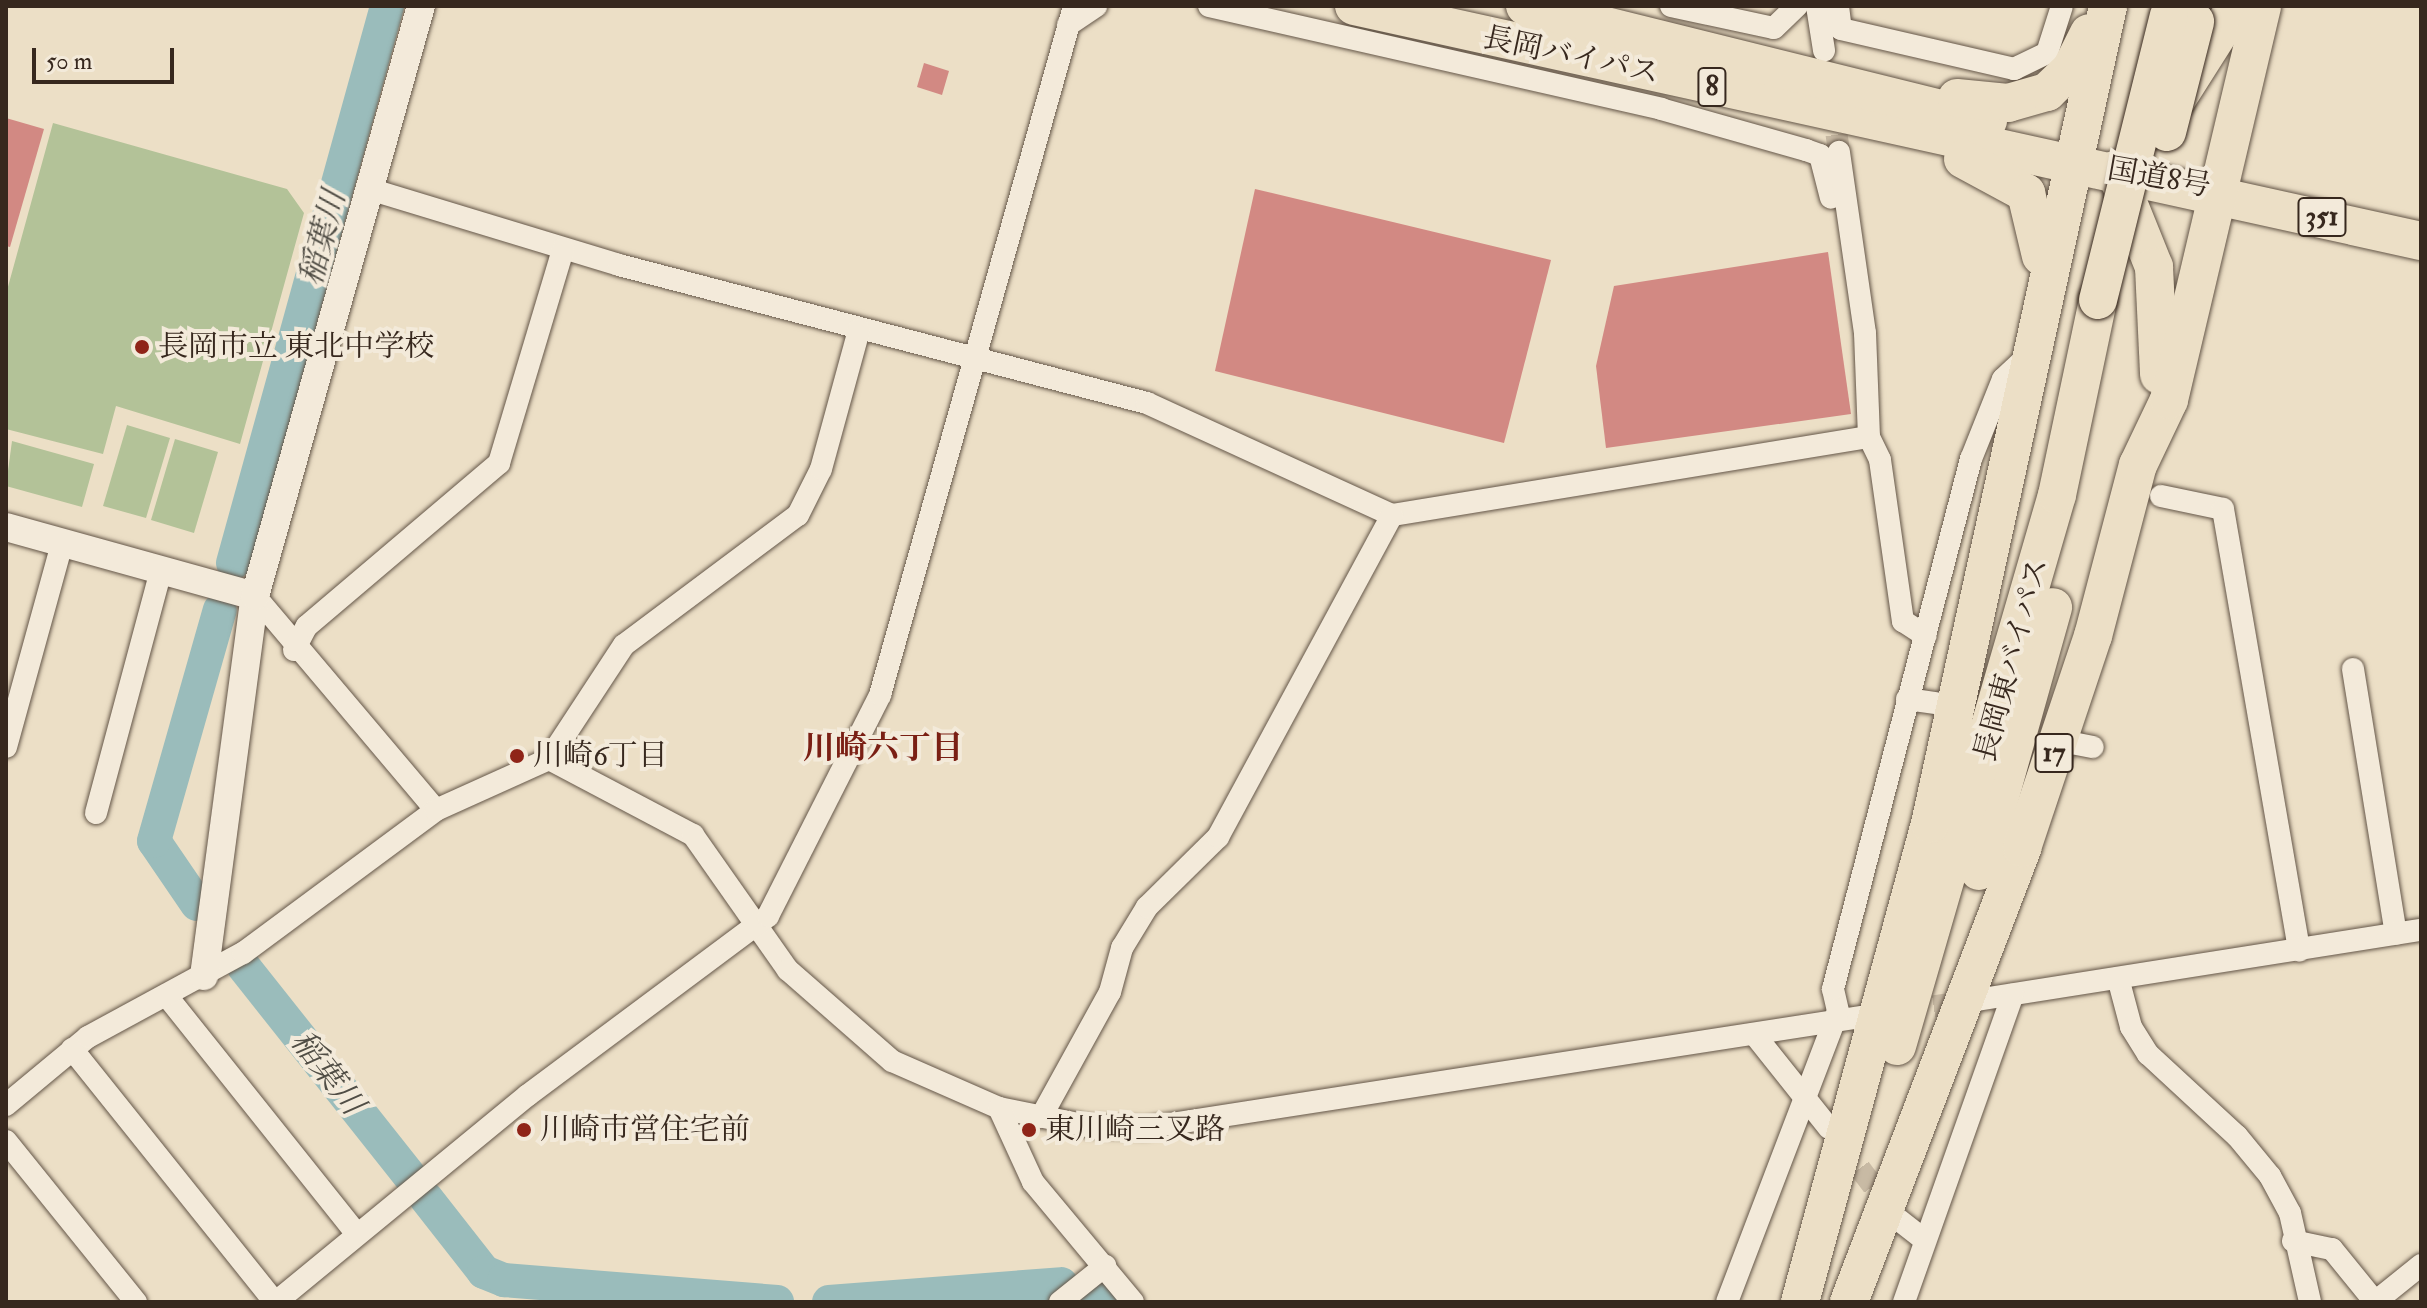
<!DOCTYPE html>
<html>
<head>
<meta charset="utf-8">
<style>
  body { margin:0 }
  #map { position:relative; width:2427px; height:1308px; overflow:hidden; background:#ecdfc6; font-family:"IM FELL Double Pica","Noto Serif JP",serif }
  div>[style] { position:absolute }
  .green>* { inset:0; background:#b3c298 }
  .river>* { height:34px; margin:-17px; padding:0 17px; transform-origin:17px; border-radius:17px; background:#9abcbb }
  .building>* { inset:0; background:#d28983 }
  .minor-tunnel>* { height:22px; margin-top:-11px; transform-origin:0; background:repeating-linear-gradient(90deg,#c8baa4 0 22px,transparent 0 33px) }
  .roads { filter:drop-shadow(0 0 2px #645648) drop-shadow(0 0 2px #645648) }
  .minor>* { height:22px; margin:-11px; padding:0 11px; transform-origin:11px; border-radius:11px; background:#f3eada }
  .tertiary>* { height:28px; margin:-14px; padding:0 14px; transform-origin:14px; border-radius:14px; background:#f3eada }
  .trunk>* { height:38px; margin:-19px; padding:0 19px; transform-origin:19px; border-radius:19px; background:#ecdfc6 }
  .bridges { filter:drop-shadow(0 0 2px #37281e) drop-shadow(0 0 2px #37281e) }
  .trunk-bridge>* { height:38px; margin:-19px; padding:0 19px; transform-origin:19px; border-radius:19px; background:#ecdfc6 }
  .dots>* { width:22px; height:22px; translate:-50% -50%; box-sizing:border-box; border:4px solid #f3eada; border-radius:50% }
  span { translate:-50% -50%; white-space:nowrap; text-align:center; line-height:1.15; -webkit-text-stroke:8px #f3eada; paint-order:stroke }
  .shield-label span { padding:2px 6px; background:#f3eada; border:2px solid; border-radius:6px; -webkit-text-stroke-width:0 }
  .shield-label { font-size:28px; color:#37281e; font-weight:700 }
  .street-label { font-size:30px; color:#37281e }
  .poi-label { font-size:30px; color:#37281e }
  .left { translate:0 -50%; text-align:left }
  .water-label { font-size:32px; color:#504d45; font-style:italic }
  .neighbourhood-label { font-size:32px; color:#7a1f14; font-weight:700 }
  .frame { position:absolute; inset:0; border:8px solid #37281e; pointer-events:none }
  .scale { position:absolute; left:32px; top:48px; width:142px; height:36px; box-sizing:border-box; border:4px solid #37281e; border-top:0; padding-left:10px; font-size:24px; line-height:28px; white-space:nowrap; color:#37281e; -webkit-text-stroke:6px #f3eada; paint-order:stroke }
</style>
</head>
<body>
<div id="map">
  <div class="green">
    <i style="clip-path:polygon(53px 123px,287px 189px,304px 213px,240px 444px,116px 406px,103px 454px,6px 429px,6px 294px)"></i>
    <i style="clip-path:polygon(127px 425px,170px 438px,146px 518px,103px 506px)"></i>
    <i style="clip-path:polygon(175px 439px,218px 452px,194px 533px,151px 520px)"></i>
    <i style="clip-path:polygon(12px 441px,94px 464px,82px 507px,6px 486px)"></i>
  </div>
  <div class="river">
    <i style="left:233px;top:563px;width:578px;rotate:-74.54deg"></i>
    <i style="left:197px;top:904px;width:76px;rotate:-124.3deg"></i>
    <i style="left:154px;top:841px;width:240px;rotate:-74.1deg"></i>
    <i style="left:244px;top:967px;width:269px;rotate:51.6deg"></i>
    <i style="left:426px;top:1198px;width:94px;rotate:51.9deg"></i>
    <i style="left:484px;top:1272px;width:22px;rotate:22deg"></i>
    <i style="left:504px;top:1280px;width:274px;rotate:4.6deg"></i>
    <i style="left:1096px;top:1294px;width:15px;rotate:32deg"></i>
    <i style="left:829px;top:1302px;width:233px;rotate:-4.4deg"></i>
  </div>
  <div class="building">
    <i style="clip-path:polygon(924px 63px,949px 71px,942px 95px,917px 87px)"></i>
    <i style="clip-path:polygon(6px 118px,44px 129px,10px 247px,6px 246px)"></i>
    <i style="clip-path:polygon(1255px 189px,1551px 260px,1504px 443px,1215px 371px)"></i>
    <i style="clip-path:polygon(1828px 252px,1851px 414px,1606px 448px,1596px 366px,1614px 286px)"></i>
  </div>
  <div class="minor-tunnel">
    <i style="left:1832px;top:102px;width:50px;rotate:82deg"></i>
    <i style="left:1901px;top:1011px;width:70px;rotate:-8.2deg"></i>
    <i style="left:1840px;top:1142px;width:85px;rotate:53.1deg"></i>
  </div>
  <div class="roads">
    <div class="minor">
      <i style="left:1209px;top:6px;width:464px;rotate:12.8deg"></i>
      <i style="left:1661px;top:109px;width:151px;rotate:15.8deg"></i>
      <i style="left:1806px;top:150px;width:15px;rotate:20deg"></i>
      <i style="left:1820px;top:155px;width:44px;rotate:75.7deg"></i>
      <i style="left:1671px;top:6px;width:105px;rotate:12.1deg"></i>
      <i style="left:1774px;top:28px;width:32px;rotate:-44deg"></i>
      <i style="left:1817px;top:6px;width:45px;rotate:81deg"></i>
      <i style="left:1838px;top:6px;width:23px;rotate:83deg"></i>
      <i style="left:1841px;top:29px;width:178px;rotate:13deg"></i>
      <i style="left:2014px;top:69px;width:37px;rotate:-26deg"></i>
      <i style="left:2047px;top:53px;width:49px;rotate:-72.3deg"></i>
      <i style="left:1068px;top:25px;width:34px;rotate:-34deg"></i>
      <i style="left:369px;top:189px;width:261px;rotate:16.9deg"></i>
      <i style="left:619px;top:265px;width:546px;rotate:14.65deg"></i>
      <i style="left:1147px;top:403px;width:269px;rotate:24.6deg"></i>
      <i style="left:1392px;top:515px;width:483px;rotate:-9.3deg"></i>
      <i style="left:1869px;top:437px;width:104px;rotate:-92.2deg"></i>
      <i style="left:1865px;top:333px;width:183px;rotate:-98.2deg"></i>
      <i style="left:1869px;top:437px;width:25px;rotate:64deg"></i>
      <i style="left:1880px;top:460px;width:163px;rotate:81.9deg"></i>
      <i style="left:1903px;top:621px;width:27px;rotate:33deg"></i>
      <i style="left:2161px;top:496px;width:63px;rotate:11.8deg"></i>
      <i style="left:2223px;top:509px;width:448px;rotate:80.2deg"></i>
      <i style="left:255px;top:596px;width:280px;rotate:49.8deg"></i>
      <i style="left:294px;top:650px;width:27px;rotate:-62deg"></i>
      <i style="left:307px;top:626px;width:252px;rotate:-40.3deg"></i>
      <i style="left:499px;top:463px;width:223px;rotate:-73.3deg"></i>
      <i style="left:2353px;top:669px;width:268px;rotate:80.8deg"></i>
      <i style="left:1907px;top:699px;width:29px;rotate:8deg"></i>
      <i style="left:2072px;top:743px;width:21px;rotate:11deg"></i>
      <i style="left:6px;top:747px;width:212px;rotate:-74.6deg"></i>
      <i style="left:549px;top:759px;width:163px;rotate:27.8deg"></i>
      <i style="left:693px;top:835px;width:165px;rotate:54.9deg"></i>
      <i style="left:788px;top:970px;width:138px;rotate:41.2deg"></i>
      <i style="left:892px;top:1061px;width:117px;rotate:23.7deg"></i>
      <i style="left:999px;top:1108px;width:91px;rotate:11.4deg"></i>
      <i style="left:1088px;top:1126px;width:57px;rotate:2deg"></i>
      <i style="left:1145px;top:1128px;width:725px;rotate:-8.81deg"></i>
      <i style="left:96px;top:813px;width:252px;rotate:-75deg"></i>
      <i style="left:2118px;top:978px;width:51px;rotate:75.1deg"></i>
      <i style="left:2131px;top:1027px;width:32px;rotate:58deg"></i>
      <i style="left:2148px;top:1054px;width:121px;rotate:42.7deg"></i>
      <i style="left:2237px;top:1136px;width:52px;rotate:50.5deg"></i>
      <i style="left:2270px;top:1176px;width:42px;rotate:61.6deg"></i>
      <i style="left:2290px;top:1213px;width:91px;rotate:77.3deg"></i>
      <i style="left:166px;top:995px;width:306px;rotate:51.4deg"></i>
      <i style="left:1977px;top:1000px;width:449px;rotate:-9deg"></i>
      <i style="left:1754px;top:1034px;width:120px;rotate:51.4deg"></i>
      <i style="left:72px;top:1049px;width:324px;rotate:51.3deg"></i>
      <i style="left:6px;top:1105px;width:107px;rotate:-39.7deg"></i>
      <i style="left:88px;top:1037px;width:176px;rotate:-28.5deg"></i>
      <i style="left:243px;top:953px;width:240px;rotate:-36.5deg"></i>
      <i style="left:436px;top:810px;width:124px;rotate:-24.3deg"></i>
      <i style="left:549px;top:759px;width:136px;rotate:-56.7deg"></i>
      <i style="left:624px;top:645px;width:217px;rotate:-36.8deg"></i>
      <i style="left:798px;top:515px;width:51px;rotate:-63.4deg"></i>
      <i style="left:821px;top:469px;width:144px;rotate:-74.7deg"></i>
      <i style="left:999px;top:1108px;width:81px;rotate:65.3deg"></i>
      <i style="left:1033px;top:1182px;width:156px;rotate:50.2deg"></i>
      <i style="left:1041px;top:1117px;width:143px;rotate:-61.1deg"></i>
      <i style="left:1110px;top:992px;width:46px;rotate:-74.7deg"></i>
      <i style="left:1122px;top:948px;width:48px;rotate:-58.6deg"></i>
      <i style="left:1147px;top:907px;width:100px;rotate:-44.6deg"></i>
      <i style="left:1218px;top:837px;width:366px;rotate:-61.6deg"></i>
      <i style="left:6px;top:1141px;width:207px;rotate:51.1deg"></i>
      <i style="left:1899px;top:1220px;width:31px;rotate:38deg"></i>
      <i style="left:2293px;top:1241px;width:40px;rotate:12deg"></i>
      <i style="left:2332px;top:1249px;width:68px;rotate:50.9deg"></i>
      <i style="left:276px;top:1302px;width:326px;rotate:-39.4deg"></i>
      <i style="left:528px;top:1095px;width:299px;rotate:-36.7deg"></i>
      <i style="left:768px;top:916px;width:248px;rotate:-63.1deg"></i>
      <i style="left:880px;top:695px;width:716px;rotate:-74.27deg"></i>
      <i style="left:1060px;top:1302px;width:58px;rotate:-38.7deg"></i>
      <i style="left:1727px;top:1302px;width:311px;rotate:-69.1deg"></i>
      <i style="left:1838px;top:1011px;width:23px;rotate:-103deg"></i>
      <i style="left:1833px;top:989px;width:548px;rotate:-75.41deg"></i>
      <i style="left:1971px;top:459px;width:86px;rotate:-68.2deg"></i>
      <i style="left:2003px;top:379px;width:37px;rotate:-43deg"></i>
      <i style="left:1904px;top:1302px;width:326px;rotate:-70.5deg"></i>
      <i style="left:2375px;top:1302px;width:59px;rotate:-38.8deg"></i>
    </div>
    <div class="tertiary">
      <i style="left:6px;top:527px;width:258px;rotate:15.5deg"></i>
      <i style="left:204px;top:976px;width:383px;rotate:-82.4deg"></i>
      <i style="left:255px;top:596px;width:613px;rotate:-74.29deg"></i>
    </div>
    <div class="trunk">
      <i style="left:1354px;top:6px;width:1093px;rotate:12.42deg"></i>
      <i style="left:1525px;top:6px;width:477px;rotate:13.9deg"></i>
      <i style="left:1957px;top:98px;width:51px;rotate:5.6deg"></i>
      <i style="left:2008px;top:103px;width:41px;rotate:-15.8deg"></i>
      <i style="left:2047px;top:92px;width:33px;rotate:-44deg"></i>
      <i style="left:2071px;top:69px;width:40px;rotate:-63.4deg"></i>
      <i style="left:2177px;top:99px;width:110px;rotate:-57.6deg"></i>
      <i style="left:1963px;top:159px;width:72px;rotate:28.4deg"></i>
      <i style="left:2026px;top:193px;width:65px;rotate:76.6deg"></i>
      <i style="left:2115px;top:170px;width:105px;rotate:68.1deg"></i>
      <i style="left:2154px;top:267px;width:108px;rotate:87.3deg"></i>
      <i style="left:1979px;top:871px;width:274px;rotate:-74.3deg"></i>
      <i style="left:1897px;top:1046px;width:574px;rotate:-73.81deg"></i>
      <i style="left:2057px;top:495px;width:199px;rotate:-78.1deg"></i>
      <i style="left:1800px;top:1302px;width:495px;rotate:-74.8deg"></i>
      <i style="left:1930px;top:824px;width:837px;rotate:-77.72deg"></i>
      <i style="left:1849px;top:1302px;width:486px;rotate:-69.1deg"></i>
      <i style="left:2022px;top:848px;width:224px;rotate:-71.5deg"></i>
      <i style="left:2093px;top:636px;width:177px;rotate:-75.3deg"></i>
      <i style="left:2138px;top:465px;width:72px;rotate:-64.5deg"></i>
      <i style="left:2169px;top:400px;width:405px;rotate:-76.7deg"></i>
    </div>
  </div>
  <div class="bridges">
    <div class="trunk-bridge">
      <i style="left:2167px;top:132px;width:114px;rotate:-75.7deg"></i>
      <i style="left:2098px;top:300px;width:293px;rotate:-76deg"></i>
    </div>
  </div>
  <div class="dots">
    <i style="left:142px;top:347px;background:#8f2418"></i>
    <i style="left:517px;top:756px;background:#8f2418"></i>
    <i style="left:524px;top:1130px;background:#8f2418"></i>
    <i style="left:1029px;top:1130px;background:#8f2418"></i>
  </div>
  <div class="shield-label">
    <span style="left:1712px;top:87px">8</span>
    <span style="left:2322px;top:217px">351</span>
    <span style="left:2054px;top:753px">17</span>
  </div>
  <div class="street-label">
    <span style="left:1571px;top:56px;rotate:12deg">長岡バイパス</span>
    <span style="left:2159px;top:178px;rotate:10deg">国道8号</span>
    <span style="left:2012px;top:660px;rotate:-75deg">長岡東バイパス</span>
  </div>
  <div class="poi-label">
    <span class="left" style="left:158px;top:347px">長岡市立 東北中学校</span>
    <span class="left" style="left:533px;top:756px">川崎6丁目</span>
    <span class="left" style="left:540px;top:1130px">川崎市営住宅前</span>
    <span class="left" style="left:1045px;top:1130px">東川崎三叉路</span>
  </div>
  <div class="water-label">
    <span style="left:323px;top:238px;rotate:-75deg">稲葉川</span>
    <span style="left:327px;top:1073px;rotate:52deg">稲葉川</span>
  </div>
  <div class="neighbourhood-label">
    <span style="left:883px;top:748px">川崎六丁目</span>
  </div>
  <div class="frame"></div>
  <div class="scale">50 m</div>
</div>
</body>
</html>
